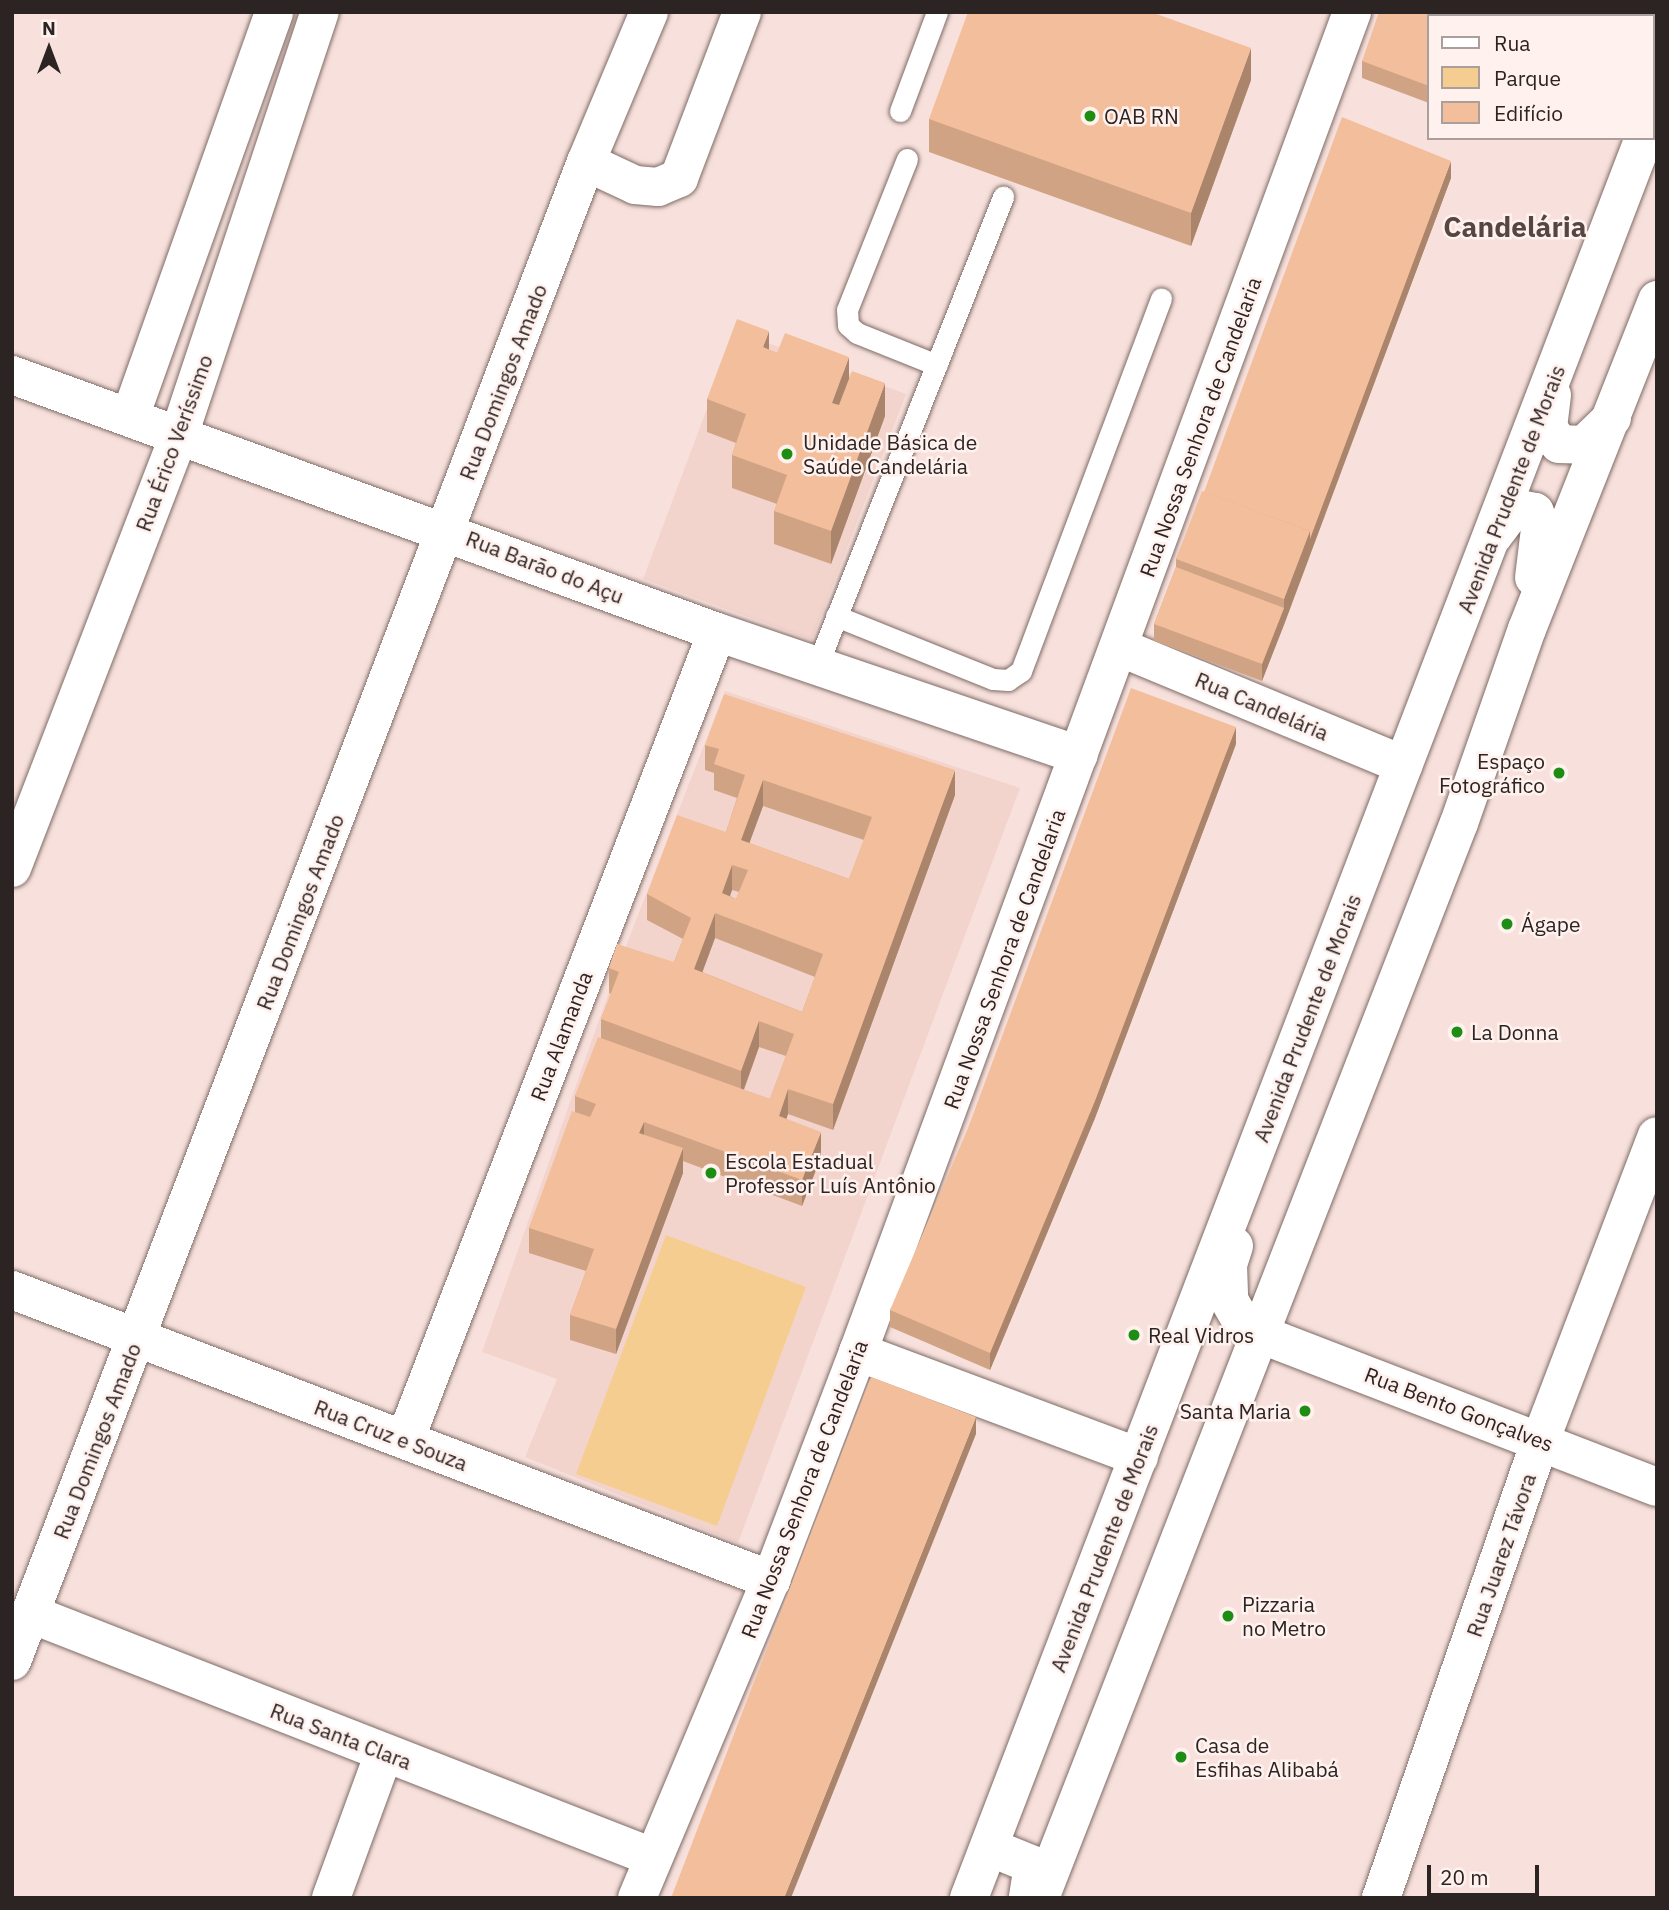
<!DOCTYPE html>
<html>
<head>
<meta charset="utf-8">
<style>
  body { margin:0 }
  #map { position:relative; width:1669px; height:1910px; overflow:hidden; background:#f8e1dc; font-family:"IBM Plex Sans",sans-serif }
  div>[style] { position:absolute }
  .built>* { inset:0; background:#f3d4cc }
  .green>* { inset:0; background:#f5cd91 }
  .roads { filter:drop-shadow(0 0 2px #7f6b66) drop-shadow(0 0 2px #7f6b66) }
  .lane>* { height:21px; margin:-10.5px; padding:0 10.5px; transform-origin:10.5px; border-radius:10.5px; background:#fff }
  .street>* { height:38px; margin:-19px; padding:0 19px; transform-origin:19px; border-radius:19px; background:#fff }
  .secondary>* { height:38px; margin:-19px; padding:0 19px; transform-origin:19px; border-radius:19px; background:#fff }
  .primary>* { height:38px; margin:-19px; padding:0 19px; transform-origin:19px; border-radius:19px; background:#fff }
  .wall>* { inset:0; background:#d1a385 }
  .shaded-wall>* { inset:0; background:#aa856c }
  .building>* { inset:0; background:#f3be9b }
  .dots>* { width:19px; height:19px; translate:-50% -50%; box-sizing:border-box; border:4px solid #fff1ee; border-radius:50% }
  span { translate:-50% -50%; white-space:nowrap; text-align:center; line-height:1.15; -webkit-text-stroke:5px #fff1ee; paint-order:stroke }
  .poi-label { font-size:21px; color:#2c2422 }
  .left { translate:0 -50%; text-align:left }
  .right { translate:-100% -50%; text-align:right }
  .street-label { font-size:21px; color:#2c2422 }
  .district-label { font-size:28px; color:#574541; font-weight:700 }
  .frame { position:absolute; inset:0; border:14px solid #2c2422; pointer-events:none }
  .legend { position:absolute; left:1427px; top:14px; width:228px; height:126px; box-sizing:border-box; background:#fff1ee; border:2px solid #ab9f9c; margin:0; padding:9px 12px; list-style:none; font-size:21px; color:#2c2422 }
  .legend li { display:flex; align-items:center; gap:14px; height:35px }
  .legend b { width:35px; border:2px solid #ab9f9c }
  .north { position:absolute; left:14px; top:14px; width:70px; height:70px; -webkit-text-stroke:5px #fff1ee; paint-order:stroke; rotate:0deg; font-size:19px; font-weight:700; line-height:28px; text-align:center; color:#2c2422 }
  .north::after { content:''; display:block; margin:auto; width:24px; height:32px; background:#2c2422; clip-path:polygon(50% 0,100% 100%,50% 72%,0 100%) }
  .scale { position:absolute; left:1427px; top:1865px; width:112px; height:32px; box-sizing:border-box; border:4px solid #2c2422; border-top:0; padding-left:9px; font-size:21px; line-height:24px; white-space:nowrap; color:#2c2422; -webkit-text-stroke:5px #fff1ee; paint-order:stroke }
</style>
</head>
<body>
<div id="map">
  <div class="built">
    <i style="clip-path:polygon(736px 331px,906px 394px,812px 640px,643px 579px)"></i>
    <i style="clip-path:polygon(725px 691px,1020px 788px,738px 1543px,525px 1457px,557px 1379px,482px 1352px,617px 969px)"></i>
  </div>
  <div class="green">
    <i style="clip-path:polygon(666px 1235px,806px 1287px,717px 1526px,576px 1474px)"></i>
  </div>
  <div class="roads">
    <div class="lane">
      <i style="left:900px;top:111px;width:106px;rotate:-69.5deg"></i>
      <i style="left:907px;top:159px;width:162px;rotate:111.7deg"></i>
      <i style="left:847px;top:310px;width:15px;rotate:86deg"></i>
      <i style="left:848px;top:325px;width:12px;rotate:42deg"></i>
      <i style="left:857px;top:333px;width:86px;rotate:21.8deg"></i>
      <i style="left:836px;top:616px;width:169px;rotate:21.9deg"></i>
      <i style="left:993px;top:679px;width:15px;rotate:4deg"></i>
      <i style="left:1008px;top:680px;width:16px;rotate:-35deg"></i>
      <i style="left:1021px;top:671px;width:398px;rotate:-69.4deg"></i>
      <i style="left:817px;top:666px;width:505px;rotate:-68.37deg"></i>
    </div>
    <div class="street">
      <i style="left:1486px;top:12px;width:10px;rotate:24deg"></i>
      <i style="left:1653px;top:75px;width:4px;rotate:14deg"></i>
      <i style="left:586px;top:162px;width:54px;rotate:25.1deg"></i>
      <i style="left:635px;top:185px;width:23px;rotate:5deg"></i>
      <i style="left:658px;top:187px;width:23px;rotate:-23deg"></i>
      <i style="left:679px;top:178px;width:178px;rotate:-69.2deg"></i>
      <i style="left:12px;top:375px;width:750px;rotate:20.03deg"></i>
      <i style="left:717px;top:632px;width:382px;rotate:18.8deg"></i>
      <i style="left:130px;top:417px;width:430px;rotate:-70.4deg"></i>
      <i style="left:1119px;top:647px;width:308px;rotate:22.5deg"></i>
      <i style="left:12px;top:868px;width:464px;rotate:-68.9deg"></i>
      <i style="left:179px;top:435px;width:446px;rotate:-71.6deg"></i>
      <i style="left:12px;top:1290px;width:813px;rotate:20.91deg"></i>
      <i style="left:858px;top:1352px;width:300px;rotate:20.5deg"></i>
      <i style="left:405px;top:1440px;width:866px;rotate:-68.89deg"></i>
      <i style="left:31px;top:1614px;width:667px;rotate:21.37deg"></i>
      <i style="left:12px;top:1661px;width:1605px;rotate:-69.05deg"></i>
      <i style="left:586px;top:162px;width:163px;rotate:-67.2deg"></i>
      <i style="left:331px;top:1898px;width:154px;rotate:-69.9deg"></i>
      <i style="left:637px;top:1898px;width:345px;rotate:-67.2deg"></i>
      <i style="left:771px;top:1580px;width:244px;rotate:-69.1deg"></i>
      <i style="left:858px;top:1352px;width:1428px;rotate:-69.76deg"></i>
      <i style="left:1381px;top:1898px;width:486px;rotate:-70.8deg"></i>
      <i style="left:1541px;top:1439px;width:324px;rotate:-69.1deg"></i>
    </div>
    <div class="secondary">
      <i style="left:1260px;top:1334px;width:425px;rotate:21.1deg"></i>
    </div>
    <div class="primary">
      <i style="left:1653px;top:112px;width:10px;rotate:-66deg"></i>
      <i style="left:1552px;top:395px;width:32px;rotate:97deg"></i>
      <i style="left:1548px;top:427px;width:20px;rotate:57deg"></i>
      <i style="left:1559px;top:444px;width:25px;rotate:2deg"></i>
      <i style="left:1584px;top:445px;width:39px;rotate:-44deg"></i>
      <i style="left:1493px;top:536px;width:35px;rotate:-53deg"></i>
      <i style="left:1514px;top:508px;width:21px;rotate:11deg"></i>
      <i style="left:1535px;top:512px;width:18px;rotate:74deg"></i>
      <i style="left:1540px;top:529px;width:49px;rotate:97deg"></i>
      <i style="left:1234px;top:1246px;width:20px;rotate:108deg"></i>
      <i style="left:1228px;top:1265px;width:35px;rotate:88deg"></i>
      <i style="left:1229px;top:1300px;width:24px;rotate:60deg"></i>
      <i style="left:1241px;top:1321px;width:23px;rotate:34deg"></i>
      <i style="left:989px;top:1847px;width:48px;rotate:22.2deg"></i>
      <i style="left:1033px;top:1865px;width:33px;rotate:99deg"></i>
      <i style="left:969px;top:1898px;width:1885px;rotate:-69.02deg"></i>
      <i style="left:1040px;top:1898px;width:1154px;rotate:-68.71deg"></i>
      <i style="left:1459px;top:823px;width:206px;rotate:-70.7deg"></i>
      <i style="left:1527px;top:629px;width:354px;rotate:-68.4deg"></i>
    </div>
  </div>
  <div class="wall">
    <i style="clip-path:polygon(1429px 16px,1429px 103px,1362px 78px,1362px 61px)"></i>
    <i style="clip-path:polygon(1251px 80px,1191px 246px,929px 152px,929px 119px)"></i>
    <i style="clip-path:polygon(1451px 178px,1262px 681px,1154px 641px,1154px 624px,1176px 567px,1176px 559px,1204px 492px)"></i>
    <i style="clip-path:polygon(769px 350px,849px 377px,885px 416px,831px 564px,774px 544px,774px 511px,777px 504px,732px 488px,732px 455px,736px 443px,707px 432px,707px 399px)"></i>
    <i style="clip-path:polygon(1236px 744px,1095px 1118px,990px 1370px,890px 1327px,890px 1310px)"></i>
    <i style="clip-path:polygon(evenodd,705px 745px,955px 795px,833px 1130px,788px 1114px,786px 1119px,821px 1157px,802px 1206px,683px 1161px,683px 1173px,616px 1354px,570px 1340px,570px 1315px,586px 1271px,529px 1253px,529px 1228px,575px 1112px,575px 1096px,601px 1038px,601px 1019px,611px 994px,609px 993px,609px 968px,674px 962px,683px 939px,647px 920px,647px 894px,726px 832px,737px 798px,714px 790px,714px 773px,705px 770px,705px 745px,763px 806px,864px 840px,849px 879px,749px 843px,763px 806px,705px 745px,732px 890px,739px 892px,736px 899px,730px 896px,732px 890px,705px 745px,715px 938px,815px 977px,802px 1012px,702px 972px,715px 938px,705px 745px,759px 1047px,786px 1056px,770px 1099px,744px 1090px,759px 1047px)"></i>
  </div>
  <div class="shaded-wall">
    <i style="clip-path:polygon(1251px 48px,1251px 80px,1191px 246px,1191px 213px)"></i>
    <i style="clip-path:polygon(1451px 161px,1451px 178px,1284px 625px,1284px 599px)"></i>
    <i style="clip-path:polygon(769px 331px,769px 363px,763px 347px)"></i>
    <i style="clip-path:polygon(849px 357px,849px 390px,832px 436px,832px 403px)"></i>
    <i style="clip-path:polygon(885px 383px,885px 416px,831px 564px,831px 531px)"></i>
    <i style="clip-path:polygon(1284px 608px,1284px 625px,1262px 681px,1262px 664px)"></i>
    <i style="clip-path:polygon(1236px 727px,1236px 744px,1095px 1118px,990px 1370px,990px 1353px)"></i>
    <i style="clip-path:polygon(955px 770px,955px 795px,833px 1130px,833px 1104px)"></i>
    <i style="clip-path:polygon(763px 780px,763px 806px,741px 866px,741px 840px)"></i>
    <i style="clip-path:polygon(732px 865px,732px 890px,723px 916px,722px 893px)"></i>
    <i style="clip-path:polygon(715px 913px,715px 938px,694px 995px,694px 969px)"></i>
    <i style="clip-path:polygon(759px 1021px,759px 1047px,741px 1097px,741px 1071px)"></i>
    <i style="clip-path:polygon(788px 1089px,788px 1114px,779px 1141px,779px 1116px)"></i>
    <i style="clip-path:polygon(644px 1122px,644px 1147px,639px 1133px)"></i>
    <i style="clip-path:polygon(821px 1132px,821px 1157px,802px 1206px,802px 1180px)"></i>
    <i style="clip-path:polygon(683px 1148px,683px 1173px,616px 1354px,616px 1329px)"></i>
    <i style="clip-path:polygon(976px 1417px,976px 1434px,791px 1898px,784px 1898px)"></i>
  </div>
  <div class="building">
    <i style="clip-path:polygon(968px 12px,1151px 12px,1251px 48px,1191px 213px,929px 119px)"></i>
    <i style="clip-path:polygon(1379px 12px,1449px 12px,1459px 16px,1429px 16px,1429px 86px,1362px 61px)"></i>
    <i style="clip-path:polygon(1342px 117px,1451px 161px,1310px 539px,1310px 531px,1204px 492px)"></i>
    <i style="clip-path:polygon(737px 319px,769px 331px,763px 347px,777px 353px,785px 333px,849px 357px,832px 403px,839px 405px,852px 371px,885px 383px,831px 531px,774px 511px,787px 475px,732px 455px,746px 414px,707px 399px)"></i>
    <i style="clip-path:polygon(1202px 491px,1310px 531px,1284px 599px,1176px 559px)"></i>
    <i style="clip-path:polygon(1176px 567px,1284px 608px,1262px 664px,1154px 624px)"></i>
    <i style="clip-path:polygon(1131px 688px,1236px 727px,1095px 1101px,990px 1353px,890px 1310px,968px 1128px)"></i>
    <i style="clip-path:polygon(evenodd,724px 694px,955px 770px,833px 1104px,788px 1089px,779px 1116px,821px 1132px,802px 1180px,644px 1122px,639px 1133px,683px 1148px,616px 1329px,570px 1315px,594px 1249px,529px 1228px,572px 1111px,590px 1117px,596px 1104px,575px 1096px,598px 1037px,770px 1099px,794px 1034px,759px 1021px,741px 1071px,601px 1019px,619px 972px,609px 968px,617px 944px,674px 962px,691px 918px,647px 894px,677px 815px,726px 832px,745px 775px,714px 764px,719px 749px,705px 745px,724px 694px,763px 780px,872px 817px,849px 879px,741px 840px,763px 780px,724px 694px,732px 865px,748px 870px,736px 899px,722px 893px,732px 865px,724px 694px,715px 913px,823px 954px,802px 1012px,694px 969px,715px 913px)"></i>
    <i style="clip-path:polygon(871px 1377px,976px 1417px,784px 1898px,671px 1898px)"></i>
  </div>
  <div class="dots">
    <i style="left:1090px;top:116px;background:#1e8d13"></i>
    <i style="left:787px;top:454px;background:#1e8d13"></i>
    <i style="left:1559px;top:773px;background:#1e8d13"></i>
    <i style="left:1507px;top:924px;background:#1e8d13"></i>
    <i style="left:1457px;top:1032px;background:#1e8d13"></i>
    <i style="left:711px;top:1173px;background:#1e8d13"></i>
    <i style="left:1134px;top:1335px;background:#1e8d13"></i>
    <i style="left:1305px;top:1411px;background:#1e8d13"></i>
    <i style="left:1228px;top:1616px;background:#1e8d13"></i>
    <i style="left:1181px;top:1757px;background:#1e8d13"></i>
  </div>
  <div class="poi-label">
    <span class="left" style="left:1104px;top:116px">OAB RN</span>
    <span class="left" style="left:803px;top:454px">Unidade Básica de<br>Saúde Candelária</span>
    <span class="right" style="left:1545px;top:773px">Espaço<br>Fotográfico</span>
    <span class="left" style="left:1521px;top:924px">Ágape</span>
    <span class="left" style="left:1471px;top:1032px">La Donna</span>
    <span class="left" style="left:725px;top:1173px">Escola Estadual<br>Professor Luís Antônio</span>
    <span class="left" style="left:1148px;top:1335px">Real Vidros</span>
    <span class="right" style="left:1291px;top:1411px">Santa Maria</span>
    <span class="left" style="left:1242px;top:1616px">Pizzaria<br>no Metro</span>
    <span class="left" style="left:1195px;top:1757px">Casa de<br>Esfihas Alibabá</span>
  </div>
  <div class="street-label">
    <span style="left:503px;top:382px;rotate:-69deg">Rua Domingos Amado</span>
    <span style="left:1200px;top:427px;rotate:-70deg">Rua Nossa Senhora de Candelaria</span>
    <span style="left:174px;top:443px;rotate:-70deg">Rua Érico Veríssimo</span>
    <span style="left:1511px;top:489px;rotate:-69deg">Avenida Prudente de Morais</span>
    <span style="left:545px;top:567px;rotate:21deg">Rua Barão do Açu</span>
    <span style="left:1262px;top:706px;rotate:23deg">Rua Candelária</span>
    <span style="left:300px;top:912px;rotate:-69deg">Rua Domingos Amado</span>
    <span style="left:1004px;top:959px;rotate:-70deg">Rua Nossa Senhora de Candelaria</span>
    <span style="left:1307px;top:1018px;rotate:-69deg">Avenida Prudente de Morais</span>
    <span style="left:561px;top:1036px;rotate:-69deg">Rua Alamanda</span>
    <span style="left:1459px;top:1409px;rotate:21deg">Rua Bento Gonçalves</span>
    <span style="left:391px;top:1435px;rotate:21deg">Rua Cruz e Souza</span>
    <span style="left:97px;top:1441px;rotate:-69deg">Rua Domingos Amado</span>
    <span style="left:804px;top:1489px;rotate:-69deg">Rua Nossa Senhora de Candelaria</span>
    <span style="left:1104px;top:1548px;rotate:-69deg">Avenida Prudente de Morais</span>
    <span style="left:1501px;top:1555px;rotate:-71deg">Rua Juarez Távora</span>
    <span style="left:341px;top:1736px;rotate:21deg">Rua Santa Clara</span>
  </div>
  <div class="district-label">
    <span style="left:1515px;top:227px">Candelária</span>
  </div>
  <div class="frame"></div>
  <ul class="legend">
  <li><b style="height:9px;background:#fff"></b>Rua</li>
  <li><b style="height:19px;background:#f5cd91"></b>Parque</li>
  <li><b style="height:19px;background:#f3be9b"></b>Edifício</li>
  </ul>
  <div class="north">N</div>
  <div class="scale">20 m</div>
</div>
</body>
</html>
